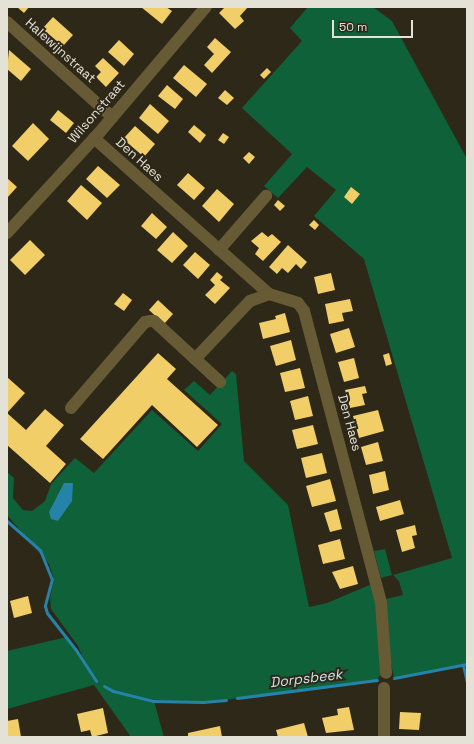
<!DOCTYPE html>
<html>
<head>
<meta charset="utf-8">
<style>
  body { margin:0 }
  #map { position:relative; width:474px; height:744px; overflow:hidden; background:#2e2818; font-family:"Space Grotesk",sans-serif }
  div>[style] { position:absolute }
  .green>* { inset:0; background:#0e6138 }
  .water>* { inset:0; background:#2582a9 }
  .stream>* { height:3px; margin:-1.5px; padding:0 1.5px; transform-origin:1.5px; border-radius:1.5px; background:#2582a9 }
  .building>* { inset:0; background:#f1ce68 }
  .minor>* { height:12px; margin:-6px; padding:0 6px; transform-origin:6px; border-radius:6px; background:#675b35 }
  span { translate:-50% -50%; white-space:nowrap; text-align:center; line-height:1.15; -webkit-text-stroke:4px #2e2818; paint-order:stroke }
  .street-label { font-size:13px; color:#e4e1d7 }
  .water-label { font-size:14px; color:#c9e2ef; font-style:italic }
  .frame { position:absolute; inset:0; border:8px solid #e4e1d7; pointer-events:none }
  .scale { position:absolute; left:332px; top:20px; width:81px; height:18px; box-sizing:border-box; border:2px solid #e4e1d7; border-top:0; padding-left:5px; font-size:12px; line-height:14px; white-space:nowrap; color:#e4e1d7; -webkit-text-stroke:3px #2e2818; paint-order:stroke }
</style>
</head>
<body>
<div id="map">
  <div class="green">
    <i style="clip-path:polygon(308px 7px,373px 7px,392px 21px,467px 159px,467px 664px,394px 678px,390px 658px,386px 599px,403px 595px,399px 581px,393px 575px,452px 558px,364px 259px,314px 216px,336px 190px,307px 167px,278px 198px,264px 186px,292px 154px,242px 108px,302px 41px,290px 28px)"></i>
    <i style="clip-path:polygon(232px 371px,236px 374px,244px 461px,288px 505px,309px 607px,327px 603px,372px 584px,378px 609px,381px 674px,377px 680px,301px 692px,203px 702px,154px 701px,164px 737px,131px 737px,94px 685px,7px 709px,7px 651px,67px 637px,86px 665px,78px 646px,51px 609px,50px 598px,54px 579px,49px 564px,7px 515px,7px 472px,14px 478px,13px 498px,23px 510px,32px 511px,45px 501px,51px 484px,75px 458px,94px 473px,152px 410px,198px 451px,222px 424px,184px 390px,194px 381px,210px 395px)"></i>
    <i style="clip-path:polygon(385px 549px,392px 575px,381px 578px,374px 551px)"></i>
  </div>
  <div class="water">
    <i style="clip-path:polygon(64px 483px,73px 483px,72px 501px,58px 521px,51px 519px,49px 512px)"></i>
  </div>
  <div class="stream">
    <i style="left:7px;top:521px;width:44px;rotate:41.3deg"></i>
    <i style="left:40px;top:550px;width:31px;rotate:68deg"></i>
    <i style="left:52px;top:579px;width:28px;rotate:105deg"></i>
    <i style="left:45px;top:606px;width:7px;rotate:74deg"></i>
    <i style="left:47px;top:613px;width:47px;rotate:51.9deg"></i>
    <i style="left:76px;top:650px;width:37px;rotate:57deg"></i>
    <i style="left:463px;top:665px;width:17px;rotate:77deg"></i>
    <i style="left:394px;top:678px;width:74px;rotate:-10.9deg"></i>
    <i style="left:104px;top:686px;width:10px;rotate:29deg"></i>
    <i style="left:113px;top:691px;width:41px;rotate:14deg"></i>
    <i style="left:153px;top:701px;width:50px;rotate:1.1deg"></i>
    <i style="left:203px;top:702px;width:23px;rotate:-5deg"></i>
    <i style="left:237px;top:698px;width:141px;rotate:-7.3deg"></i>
  </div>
  <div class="building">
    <i style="clip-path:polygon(17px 7px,29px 7px,24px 13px)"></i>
    <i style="clip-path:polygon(141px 7px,166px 7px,172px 11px,162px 24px)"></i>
    <i style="clip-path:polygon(225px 7px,248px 7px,240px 16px,244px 21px,235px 29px,219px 13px)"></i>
    <i style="clip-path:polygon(53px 17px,73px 35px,63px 46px,42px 29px)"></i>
    <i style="clip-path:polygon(215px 38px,231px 52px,212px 73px,204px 65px,214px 54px,207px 47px)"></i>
    <i style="clip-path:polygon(119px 40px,134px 54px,124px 66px,108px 52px)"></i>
    <i style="clip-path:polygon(9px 50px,31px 69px,21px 81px,7px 69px)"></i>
    <i style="clip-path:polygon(103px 58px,119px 73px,106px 87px,96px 77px,101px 72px,95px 66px)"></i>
    <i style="clip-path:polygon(184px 65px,207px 84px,196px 97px,173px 78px)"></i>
    <i style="clip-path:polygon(267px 68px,271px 72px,264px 79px,260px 75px)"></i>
    <i style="clip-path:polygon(167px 85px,183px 99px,175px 109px,158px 96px)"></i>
    <i style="clip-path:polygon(225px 90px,234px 98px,227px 105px,218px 98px)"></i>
    <i style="clip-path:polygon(150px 104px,169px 121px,158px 134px,139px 118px)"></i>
    <i style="clip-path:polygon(58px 110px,74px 123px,66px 133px,50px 120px)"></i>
    <i style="clip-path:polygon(33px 123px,49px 139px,28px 161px,12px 146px)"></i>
    <i style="clip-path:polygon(194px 125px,206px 135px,200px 143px,188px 132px)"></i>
    <i style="clip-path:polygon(135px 126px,155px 144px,144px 157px,123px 139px)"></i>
    <i style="clip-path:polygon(223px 133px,229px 137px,224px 144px,218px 140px)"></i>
    <i style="clip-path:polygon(249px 152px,255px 157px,249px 164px,243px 158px)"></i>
    <i style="clip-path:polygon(98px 166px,120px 185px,107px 198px,86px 179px)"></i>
    <i style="clip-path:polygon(188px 173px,205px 188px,194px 200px,177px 185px)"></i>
    <i style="clip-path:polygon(7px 178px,17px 187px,7px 198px)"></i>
    <i style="clip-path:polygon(81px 185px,102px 203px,87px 220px,67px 201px)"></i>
    <i style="clip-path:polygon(351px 187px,360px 194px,352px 204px,344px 197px)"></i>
    <i style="clip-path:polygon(217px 189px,234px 204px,219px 222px,202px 206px)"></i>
    <i style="clip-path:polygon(278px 200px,285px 206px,280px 211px,274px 205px)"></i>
    <i style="clip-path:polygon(152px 213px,167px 227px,156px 239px,141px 226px)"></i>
    <i style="clip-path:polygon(314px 220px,319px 225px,315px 230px,309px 225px)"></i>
    <i style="clip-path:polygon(173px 232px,188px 246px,172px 263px,157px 250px)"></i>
    <i style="clip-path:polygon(262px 232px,268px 237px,272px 234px,281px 242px,263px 261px,255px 254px,259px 248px,251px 241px)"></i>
    <i style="clip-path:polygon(30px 240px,45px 255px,25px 275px,10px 260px)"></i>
    <i style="clip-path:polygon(288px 245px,307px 262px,301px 269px,296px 264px,288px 273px,282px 268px,277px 274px,269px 267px)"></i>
    <i style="clip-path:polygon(195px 252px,210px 265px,198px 279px,183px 265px)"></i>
    <i style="clip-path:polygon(217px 272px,223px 277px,220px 280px,230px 288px,215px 304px,205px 295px,215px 285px,210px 280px)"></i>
    <i style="clip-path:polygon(331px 273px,335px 290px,318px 294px,314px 277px)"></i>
    <i style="clip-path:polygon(123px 293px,132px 300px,124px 311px,114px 304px)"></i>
    <i style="clip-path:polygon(350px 299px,353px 311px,342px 313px,344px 321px,329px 324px,325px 304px)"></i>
    <i style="clip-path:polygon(158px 300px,173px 314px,164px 324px,149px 310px)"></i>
    <i style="clip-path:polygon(285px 313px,290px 332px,263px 339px,259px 323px,276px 319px,275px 316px)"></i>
    <i style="clip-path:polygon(349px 328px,355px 347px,336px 353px,330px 334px)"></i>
    <i style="clip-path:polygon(291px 340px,296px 360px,276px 366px,270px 346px)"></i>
    <i style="clip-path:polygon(158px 353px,176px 369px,167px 379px,218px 425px,197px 447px,152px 405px,103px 459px,80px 439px)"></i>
    <i style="clip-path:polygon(389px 353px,392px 364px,386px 366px,383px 355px)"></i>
    <i style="clip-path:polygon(354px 358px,359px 378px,344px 382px,338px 362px)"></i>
    <i style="clip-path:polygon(300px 368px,305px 388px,285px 392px,280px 373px)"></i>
    <i style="clip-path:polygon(7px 377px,25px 393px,7px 413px)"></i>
    <i style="clip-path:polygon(365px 386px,367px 393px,362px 394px,365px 405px,350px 408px,345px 390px)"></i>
    <i style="clip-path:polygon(308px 396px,313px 416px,295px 420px,290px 401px)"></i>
    <i style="clip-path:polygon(45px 409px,64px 425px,46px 446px,66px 464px,50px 483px,7px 445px,7px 413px,26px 430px)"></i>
    <i style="clip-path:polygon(378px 410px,384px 431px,359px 438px,353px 416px)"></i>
    <i style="clip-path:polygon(313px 425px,318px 444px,297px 449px,292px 430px)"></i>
    <i style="clip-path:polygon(378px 442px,383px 461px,366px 465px,361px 447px)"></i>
    <i style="clip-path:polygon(322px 453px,327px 473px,306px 478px,301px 458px)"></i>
    <i style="clip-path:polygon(385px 471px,389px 490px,373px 494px,369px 475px)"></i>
    <i style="clip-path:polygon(330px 479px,336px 501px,312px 507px,306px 486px)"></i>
    <i style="clip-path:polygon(400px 500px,404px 514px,380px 521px,376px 507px)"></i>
    <i style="clip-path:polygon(337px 509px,342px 529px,330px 532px,324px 513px)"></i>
    <i style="clip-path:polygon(415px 525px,417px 535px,412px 536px,415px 548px,402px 552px,396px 530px)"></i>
    <i style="clip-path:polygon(340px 539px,345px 559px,323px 564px,318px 545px)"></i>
    <i style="clip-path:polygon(353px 566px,358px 584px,340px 589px,332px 572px)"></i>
    <i style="clip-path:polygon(28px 596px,32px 613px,14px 618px,10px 601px)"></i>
    <i style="clip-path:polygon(349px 707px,354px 730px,326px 733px,322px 718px,338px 715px,337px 709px)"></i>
    <i style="clip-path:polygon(103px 708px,108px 733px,92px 737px,90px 730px,81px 732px,77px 714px)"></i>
    <i style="clip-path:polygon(400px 712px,421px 713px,419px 730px,399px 729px)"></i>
    <i style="clip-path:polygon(18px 719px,21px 737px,7px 737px,7px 721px)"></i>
    <i style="clip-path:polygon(304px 723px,308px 737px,278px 737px,276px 730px)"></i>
    <i style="clip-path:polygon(220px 726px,222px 737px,188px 737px,188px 733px)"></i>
  </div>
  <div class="minor">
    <i style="left:7px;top:22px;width:142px;rotate:42.1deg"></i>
    <i style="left:94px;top:138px;width:234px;rotate:41.7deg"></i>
    <i style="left:269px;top:294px;width:30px;rotate:17deg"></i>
    <i style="left:298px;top:303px;width:10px;rotate:53deg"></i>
    <i style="left:304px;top:311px;width:302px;rotate:75.2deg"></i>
    <i style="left:381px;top:603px;width:70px;rotate:85.9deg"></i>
    <i style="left:7px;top:233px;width:136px;rotate:-47.4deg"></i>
    <i style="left:99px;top:133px;width:165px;rotate:-49.7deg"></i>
    <i style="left:219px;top:250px;width:72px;rotate:-49deg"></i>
    <i style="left:195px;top:359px;width:80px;rotate:-46.5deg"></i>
    <i style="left:250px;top:301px;width:20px;rotate:-20deg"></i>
    <i style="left:71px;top:408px;width:113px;rotate:-49.3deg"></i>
    <i style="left:145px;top:322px;width:5px;rotate:-11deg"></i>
    <i style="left:150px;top:321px;width:4px"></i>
    <i style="left:154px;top:321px;width:90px;rotate:42.7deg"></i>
    <i style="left:384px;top:737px;width:49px;rotate:-90deg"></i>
  </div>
  <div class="street-label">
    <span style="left:60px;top:51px;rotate:42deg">Halewijnstraat</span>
    <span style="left:97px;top:112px;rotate:-49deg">Wilsonstraat</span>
    <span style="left:139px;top:160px;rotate:42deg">Den Haes</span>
    <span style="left:349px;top:423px;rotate:75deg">Den Haes</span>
  </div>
  <div class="water-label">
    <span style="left:306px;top:678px;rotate:-7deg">Dorpsbeek</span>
  </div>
  <div class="frame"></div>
  <div class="scale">50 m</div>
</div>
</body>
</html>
